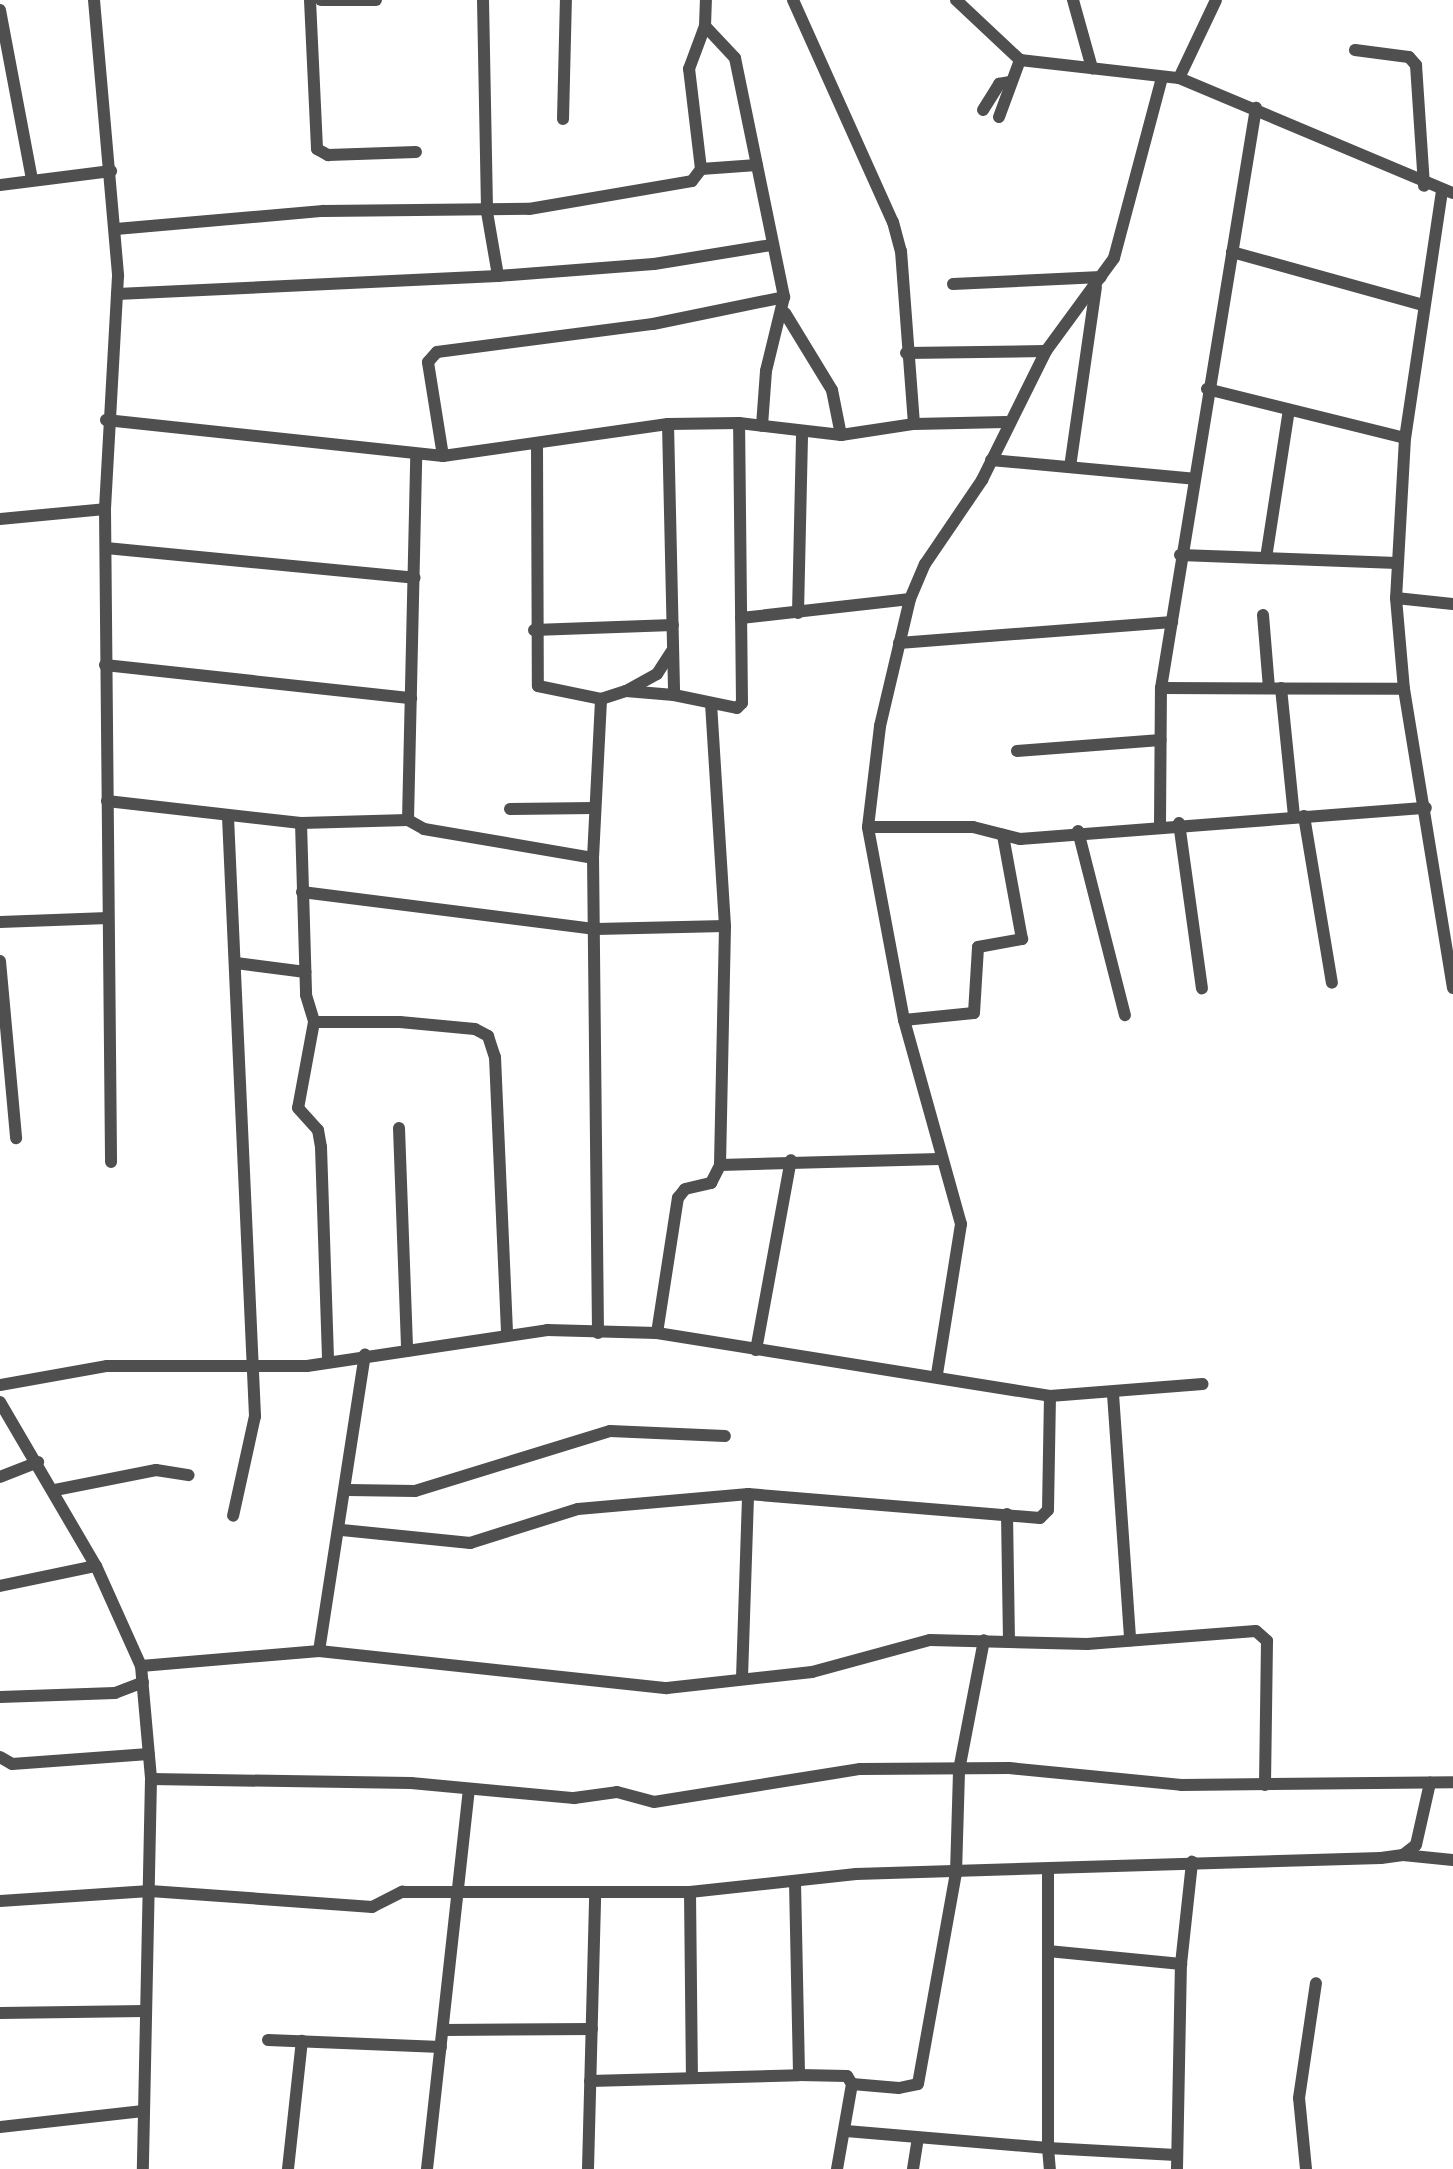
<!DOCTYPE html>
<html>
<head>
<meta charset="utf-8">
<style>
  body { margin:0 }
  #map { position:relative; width:1453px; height:2169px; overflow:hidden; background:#fff; font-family:Signika,sans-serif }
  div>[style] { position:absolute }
  .minor>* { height:12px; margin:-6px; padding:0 6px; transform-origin:6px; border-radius:6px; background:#4f4f4f }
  span { translate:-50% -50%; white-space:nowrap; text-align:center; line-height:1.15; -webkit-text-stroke:10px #fff; paint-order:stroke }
</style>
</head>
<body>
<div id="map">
  <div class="minor">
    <i style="left:94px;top:0;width:277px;rotate:85deg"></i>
    <i style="left:118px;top:276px;width:233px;rotate:93.2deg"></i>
    <i style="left:105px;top:509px;width:653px;rotate:89.47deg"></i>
    <i style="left:310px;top:0;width:149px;rotate:87.3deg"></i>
    <i style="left:317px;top:149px;width:13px;rotate:29deg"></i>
    <i style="left:328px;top:155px;width:88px;rotate:-2deg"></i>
    <i style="left:321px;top:0;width:55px"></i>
    <i style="left:483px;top:0;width:212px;rotate:88.9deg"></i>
    <i style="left:487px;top:212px;width:65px;rotate:80.2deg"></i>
    <i style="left:793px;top:0;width:243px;rotate:65.8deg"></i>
    <i style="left:893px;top:222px;width:30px;rotate:75deg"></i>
    <i style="left:901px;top:251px;width:173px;rotate:85.7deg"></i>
    <i style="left:956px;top:0;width:88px;rotate:43.2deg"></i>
    <i style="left:1020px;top:60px;width:160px;rotate:6.5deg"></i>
    <i style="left:1179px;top:78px;width:297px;rotate:22.8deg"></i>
    <i style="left:1073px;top:0;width:71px;rotate:74.4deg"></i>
    <i style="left:0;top:10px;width:173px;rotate:79.3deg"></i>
    <i style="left:705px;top:26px;width:44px;rotate:46.8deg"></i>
    <i style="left:735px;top:58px;width:244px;rotate:78.4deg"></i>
    <i style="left:784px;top:297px;width:76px;rotate:103.7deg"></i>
    <i style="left:766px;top:371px;width:55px;rotate:94.2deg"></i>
    <i style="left:1355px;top:50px;width:54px;rotate:7.4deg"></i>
    <i style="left:1409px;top:57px;width:11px;rotate:49deg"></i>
    <i style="left:1416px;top:65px;width:121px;rotate:86.2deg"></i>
    <i style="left:1179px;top:78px;width:86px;rotate:-64.6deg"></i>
    <i style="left:983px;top:110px;width:31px;rotate:-58deg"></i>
    <i style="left:999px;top:84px;width:10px;rotate:-11deg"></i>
    <i style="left:999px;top:117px;width:61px;rotate:-69.8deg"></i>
    <i style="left:563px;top:119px;width:119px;rotate:-88.6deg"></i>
    <i style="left:701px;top:169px;width:56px;rotate:-4.1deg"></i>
    <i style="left:0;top:185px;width:112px;rotate:-7.2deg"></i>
    <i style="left:1442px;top:191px;width:250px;rotate:98.5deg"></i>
    <i style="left:1405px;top:438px;width:160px;rotate:93.2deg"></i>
    <i style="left:1396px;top:598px;width:91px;rotate:85deg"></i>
    <i style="left:1404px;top:689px;width:303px;rotate:80.7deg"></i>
    <i style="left:116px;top:229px;width:208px;rotate:-5deg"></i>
    <i style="left:323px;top:211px;width:206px;rotate:-0.6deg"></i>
    <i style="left:529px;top:209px;width:165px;rotate:-9.7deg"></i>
    <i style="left:692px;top:181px;width:15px;rotate:-53deg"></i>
    <i style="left:701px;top:169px;width:101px;rotate:-96.8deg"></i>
    <i style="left:689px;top:69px;width:46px;rotate:-69.6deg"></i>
    <i style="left:705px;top:26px;width:26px;rotate:-88deg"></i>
    <i style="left:1232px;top:252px;width:195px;rotate:15.5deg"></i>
    <i style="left:953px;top:284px;width:148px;rotate:-2.7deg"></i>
    <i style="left:117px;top:294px;width:381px;rotate:-2.7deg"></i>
    <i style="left:498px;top:276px;width:156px;rotate:-4.4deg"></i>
    <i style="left:654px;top:264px;width:119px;rotate:-9.2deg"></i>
    <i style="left:785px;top:313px;width:90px;rotate:58.6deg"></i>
    <i style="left:832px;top:390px;width:46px;rotate:78.7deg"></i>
    <i style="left:906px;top:353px;width:140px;rotate:-0.8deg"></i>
    <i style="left:1207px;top:389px;width:204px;rotate:13.9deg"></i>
    <i style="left:106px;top:420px;width:339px;rotate:6.1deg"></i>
    <i style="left:443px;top:456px;width:227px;rotate:-8.1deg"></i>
    <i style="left:668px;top:424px;width:71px;rotate:-0.8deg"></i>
    <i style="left:739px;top:423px;width:103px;rotate:6.7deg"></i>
    <i style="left:841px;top:435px;width:74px;rotate:-8.6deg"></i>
    <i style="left:914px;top:424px;width:92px;rotate:-1.2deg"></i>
    <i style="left:668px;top:424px;width:271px;rotate:88.7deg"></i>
    <i style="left:537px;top:443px;width:243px;rotate:89.8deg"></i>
    <i style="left:538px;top:686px;width:64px;rotate:11.7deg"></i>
    <i style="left:601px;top:699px;width:26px;rotate:-18deg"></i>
    <i style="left:626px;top:691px;width:48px;rotate:4.8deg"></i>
    <i style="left:674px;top:695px;width:64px;rotate:11.7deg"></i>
    <i style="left:737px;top:708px;width:7px;rotate:-45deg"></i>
    <i style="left:742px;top:703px;width:280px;rotate:-90.6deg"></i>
    <i style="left:443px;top:456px;width:95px;rotate:-99.1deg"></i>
    <i style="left:428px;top:362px;width:13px;rotate:-48deg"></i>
    <i style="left:437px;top:352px;width:218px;rotate:-7.4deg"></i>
    <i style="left:653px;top:324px;width:134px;rotate:-11.6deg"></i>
    <i style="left:991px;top:460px;width:204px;rotate:5.3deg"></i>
    <i style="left:1070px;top:467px;width:182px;rotate:-81.8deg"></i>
    <i style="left:0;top:519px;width:105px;rotate:-5.4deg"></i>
    <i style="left:106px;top:548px;width:310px;rotate:5.5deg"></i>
    <i style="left:1180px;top:555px;width:217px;rotate:2.1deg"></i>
    <i style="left:1266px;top:558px;width:150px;rotate:-81.2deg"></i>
    <i style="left:1396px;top:598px;width:57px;rotate:6deg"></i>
    <i style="left:798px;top:613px;width:178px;rotate:-88.7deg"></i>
    <i style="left:1263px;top:615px;width:73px;rotate:85.3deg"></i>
    <i style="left:741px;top:618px;width:170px;rotate:-6.4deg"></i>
    <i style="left:534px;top:630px;width:139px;rotate:-2.1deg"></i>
    <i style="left:899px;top:643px;width:274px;rotate:-4.4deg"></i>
    <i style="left:105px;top:665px;width:308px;rotate:6.2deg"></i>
    <i style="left:1161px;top:688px;width:243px;rotate:0.2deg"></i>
    <i style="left:1281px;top:688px;width:130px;rotate:84.2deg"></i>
    <i style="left:628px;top:690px;width:33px;rotate:-29deg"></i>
    <i style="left:657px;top:674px;width:27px;rotate:-57deg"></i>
    <i style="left:1017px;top:751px;width:144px;rotate:-4.4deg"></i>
    <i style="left:107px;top:801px;width:195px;rotate:6.5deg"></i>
    <i style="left:301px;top:823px;width:107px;rotate:-1.6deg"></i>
    <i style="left:408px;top:820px;width:18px;rotate:29deg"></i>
    <i style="left:424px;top:829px;width:171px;rotate:9.7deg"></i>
    <i style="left:510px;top:809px;width:84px;rotate:-0.7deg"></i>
    <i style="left:1304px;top:816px;width:169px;rotate:80.5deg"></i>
    <i style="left:228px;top:817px;width:600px;rotate:87.42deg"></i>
    <i style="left:255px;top:1416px;width:102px;rotate:102.4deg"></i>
    <i style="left:408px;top:820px;width:365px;rotate:-88.7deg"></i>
    <i style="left:301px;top:823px;width:172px;rotate:88.3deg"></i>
    <i style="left:306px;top:995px;width:28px;rotate:73deg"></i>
    <i style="left:314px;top:1022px;width:87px;rotate:100.5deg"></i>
    <i style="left:298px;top:1108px;width:30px;rotate:48deg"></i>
    <i style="left:318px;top:1130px;width:17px;rotate:80deg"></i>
    <i style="left:321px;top:1147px;width:215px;rotate:88.1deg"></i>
    <i style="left:1179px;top:823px;width:167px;rotate:82.1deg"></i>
    <i style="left:1160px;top:825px;width:137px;rotate:-89.6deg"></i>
    <i style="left:1161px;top:688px;width:588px;rotate:-80.7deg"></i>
    <i style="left:868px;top:827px;width:105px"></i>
    <i style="left:973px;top:827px;width:49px;rotate:14.3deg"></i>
    <i style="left:1020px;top:839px;width:407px;rotate:-4.4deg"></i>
    <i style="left:1078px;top:831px;width:190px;rotate:75.7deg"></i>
    <i style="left:302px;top:892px;width:296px;rotate:7.2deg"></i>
    <i style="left:596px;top:929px;width:129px;rotate:-1.3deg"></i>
    <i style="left:0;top:922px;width:108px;rotate:-2.1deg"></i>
    <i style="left:0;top:961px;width:178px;rotate:84.8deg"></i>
    <i style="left:236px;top:963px;width:70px;rotate:7.4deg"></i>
    <i style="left:904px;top:1020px;width:70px;rotate:-5.7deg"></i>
    <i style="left:974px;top:1013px;width:66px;rotate:-86.5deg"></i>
    <i style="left:978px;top:947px;width:45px;rotate:-10.3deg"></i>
    <i style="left:1022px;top:939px;width:106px;rotate:-100.4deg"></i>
    <i style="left:314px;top:1022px;width:86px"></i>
    <i style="left:400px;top:1022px;width:75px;rotate:5.3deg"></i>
    <i style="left:475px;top:1029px;width:15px;rotate:28deg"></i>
    <i style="left:488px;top:1036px;width:22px;rotate:72deg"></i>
    <i style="left:495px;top:1057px;width:276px;rotate:87.5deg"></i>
    <i style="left:399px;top:1128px;width:223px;rotate:87.9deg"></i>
    <i style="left:720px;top:1165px;width:219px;rotate:-1.6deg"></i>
    <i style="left:598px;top:1333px;width:475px;rotate:-90.6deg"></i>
    <i style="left:593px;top:858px;width:159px;rotate:-87.1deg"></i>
    <i style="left:657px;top:1333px;width:137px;rotate:-81.2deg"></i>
    <i style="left:678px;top:1198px;width:11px;rotate:-52deg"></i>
    <i style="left:685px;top:1189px;width:27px;rotate:-13deg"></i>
    <i style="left:711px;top:1183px;width:20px;rotate:-63deg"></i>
    <i style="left:720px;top:1165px;width:239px;rotate:-88.8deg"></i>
    <i style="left:725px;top:926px;width:223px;rotate:-93.6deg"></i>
    <i style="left:756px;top:1350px;width:193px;rotate:-79.6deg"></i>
    <i style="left:937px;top:1374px;width:152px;rotate:-80.9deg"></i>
    <i style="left:961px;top:1224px;width:212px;rotate:-105.6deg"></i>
    <i style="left:904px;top:1020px;width:196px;rotate:-100.6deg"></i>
    <i style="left:868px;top:827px;width:102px;rotate:-83.2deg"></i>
    <i style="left:880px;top:726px;width:130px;rotate:-76.7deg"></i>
    <i style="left:910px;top:599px;width:38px;rotate:-67deg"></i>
    <i style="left:925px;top:564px;width:102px;rotate:-55.8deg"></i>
    <i style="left:982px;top:480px;width:144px;rotate:-63.6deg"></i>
    <i style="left:1046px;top:351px;width:115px;rotate:-53.8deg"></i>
    <i style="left:1114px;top:258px;width:186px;rotate:-75.1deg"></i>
    <i style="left:0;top:1385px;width:109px;rotate:-10.1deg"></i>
    <i style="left:107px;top:1366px;width:200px"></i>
    <i style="left:307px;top:1366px;width:243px;rotate:-8.5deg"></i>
    <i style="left:547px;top:1330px;width:110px;rotate:1.6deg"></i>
    <i style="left:657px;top:1333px;width:398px;rotate:9.1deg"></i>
    <i style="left:1050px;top:1396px;width:153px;rotate:-4.5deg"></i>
    <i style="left:1113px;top:1394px;width:247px;rotate:86deg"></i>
    <i style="left:0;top:1402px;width:190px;rotate:59.7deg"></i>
    <i style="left:96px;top:1566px;width:110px;rotate:65.8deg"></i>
    <i style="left:141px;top:1666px;width:113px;rotate:84.9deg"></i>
    <i style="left:151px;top:1779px;width:390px;rotate:91.2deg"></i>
    <i style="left:0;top:1477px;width:41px;rotate:-21.5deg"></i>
    <i style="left:55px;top:1490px;width:103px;rotate:-11.2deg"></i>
    <i style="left:156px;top:1470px;width:33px;rotate:9deg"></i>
    <i style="left:348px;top:1490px;width:67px;rotate:0.9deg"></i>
    <i style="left:415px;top:1491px;width:204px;rotate:-17.1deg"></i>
    <i style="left:610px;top:1431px;width:115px;rotate:2.5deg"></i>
    <i style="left:1007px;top:1514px;width:126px;rotate:89.1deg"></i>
    <i style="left:342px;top:1530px;width:129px;rotate:5.8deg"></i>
    <i style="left:470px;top:1543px;width:113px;rotate:-17.5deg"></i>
    <i style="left:578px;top:1509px;width:171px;rotate:-5deg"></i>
    <i style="left:748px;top:1494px;width:293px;rotate:4.7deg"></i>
    <i style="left:1040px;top:1518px;width:11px;rotate:-45deg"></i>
    <i style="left:1048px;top:1510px;width:114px;rotate:-89deg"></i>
    <i style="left:0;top:1586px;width:98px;rotate:-11.8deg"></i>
    <i style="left:319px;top:1651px;width:300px;rotate:-81.2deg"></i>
    <i style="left:141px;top:1666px;width:179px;rotate:-4.8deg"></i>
    <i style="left:319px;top:1651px;width:350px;rotate:6.1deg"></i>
    <i style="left:667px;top:1688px;width:146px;rotate:-6.3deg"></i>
    <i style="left:812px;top:1672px;width:122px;rotate:-15.2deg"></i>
    <i style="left:930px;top:1640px;width:157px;rotate:1.5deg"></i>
    <i style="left:1087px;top:1644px;width:169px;rotate:-4.4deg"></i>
    <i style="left:1256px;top:1631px;width:15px;rotate:42deg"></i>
    <i style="left:1267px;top:1641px;width:144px;rotate:90.8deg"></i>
    <i style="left:742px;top:1678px;width:184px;rotate:-88.1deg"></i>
    <i style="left:0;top:1697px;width:115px;rotate:-2deg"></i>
    <i style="left:115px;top:1693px;width:30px;rotate:-21deg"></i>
    <i style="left:0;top:1757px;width:14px;rotate:30deg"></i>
    <i style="left:12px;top:1764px;width:137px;rotate:-4.2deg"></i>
    <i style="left:151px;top:1779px;width:260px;rotate:0.9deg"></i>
    <i style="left:411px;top:1783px;width:164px;rotate:5.3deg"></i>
    <i style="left:574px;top:1798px;width:43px;rotate:-7.9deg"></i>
    <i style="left:617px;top:1792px;width:38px;rotate:15deg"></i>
    <i style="left:654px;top:1802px;width:209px;rotate:-9.1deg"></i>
    <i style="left:860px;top:1769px;width:149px;rotate:-0.4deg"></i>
    <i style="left:1009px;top:1768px;width:173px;rotate:5.6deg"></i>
    <i style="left:1181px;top:1785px;width:272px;rotate:-0.6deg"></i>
    <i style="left:1403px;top:1855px;width:50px;rotate:5.7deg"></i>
    <i style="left:1048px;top:1872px;width:276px;rotate:90deg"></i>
    <i style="left:1048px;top:2148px;width:128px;rotate:3.1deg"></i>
    <i style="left:795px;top:1882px;width:193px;rotate:88.8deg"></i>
    <i style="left:799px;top:2075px;width:48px;rotate:1.2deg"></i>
    <i style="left:847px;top:2076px;width:9px;rotate:58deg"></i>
    <i style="left:852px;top:2084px;width:47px;rotate:4.9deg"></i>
    <i style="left:899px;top:2088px;width:19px;rotate:-12deg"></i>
    <i style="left:918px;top:2084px;width:214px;rotate:-79.8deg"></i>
    <i style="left:956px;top:1873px;width:103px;rotate:-88.3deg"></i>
    <i style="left:959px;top:1770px;width:132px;rotate:-79.1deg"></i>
    <i style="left:690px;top:1892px;width:185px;rotate:89.4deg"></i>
    <i style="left:0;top:1901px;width:150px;rotate:-3.8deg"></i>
    <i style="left:150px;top:1891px;width:223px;rotate:4.1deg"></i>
    <i style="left:372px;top:1907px;width:34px;rotate:-27deg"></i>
    <i style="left:402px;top:1892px;width:288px"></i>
    <i style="left:690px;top:1892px;width:167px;rotate:-6.2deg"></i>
    <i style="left:856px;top:1874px;width:525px;rotate:-1.75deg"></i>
    <i style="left:1381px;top:1858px;width:22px;rotate:-8deg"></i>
    <i style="left:1403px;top:1855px;width:16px;rotate:-38deg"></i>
    <i style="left:1416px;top:1845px;width:64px;rotate:-77.3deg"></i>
    <i style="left:1048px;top:1951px;width:134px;rotate:5.6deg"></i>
    <i style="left:0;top:2013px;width:145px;rotate:-0.8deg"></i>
    <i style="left:443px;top:2030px;width:149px;rotate:-0.4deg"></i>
    <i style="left:268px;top:2040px;width:173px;rotate:2.3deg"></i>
    <i style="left:590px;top:2081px;width:209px;rotate:-1.6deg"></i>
    <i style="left:0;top:2127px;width:144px;rotate:-6.4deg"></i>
    <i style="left:846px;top:2131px;width:203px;rotate:4.8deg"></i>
    <i style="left:1048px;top:2148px;width:21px;rotate:85deg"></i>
    <i style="left:288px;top:2169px;width:129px;rotate:-83.8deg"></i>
    <i style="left:427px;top:2169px;width:382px;rotate:-83.7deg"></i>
    <i style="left:588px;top:2169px;width:274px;rotate:-88.5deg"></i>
    <i style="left:837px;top:2169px;width:86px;rotate:-80deg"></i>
    <i style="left:913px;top:2169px;width:30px;rotate:-81deg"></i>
    <i style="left:1177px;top:2169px;width:205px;rotate:-88.9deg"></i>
    <i style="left:1181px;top:1964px;width:103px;rotate:-83.8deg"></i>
    <i style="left:1306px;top:2169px;width:71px;rotate:-95.6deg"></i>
    <i style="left:1299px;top:2098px;width:116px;rotate:-81.6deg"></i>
  </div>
</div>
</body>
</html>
